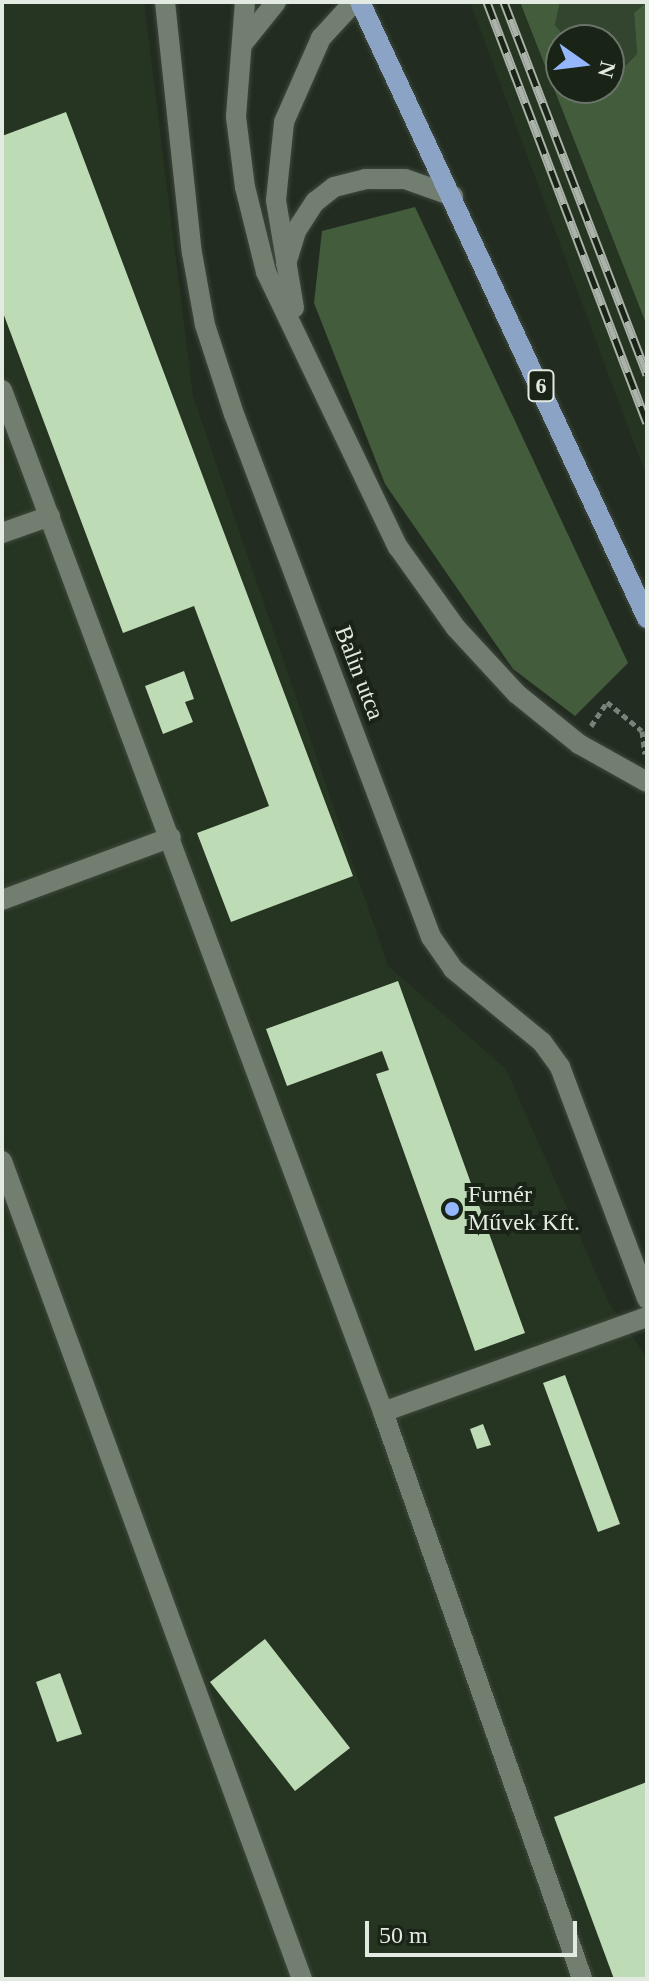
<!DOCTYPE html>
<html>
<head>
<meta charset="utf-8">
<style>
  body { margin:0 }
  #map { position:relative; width:649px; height:1981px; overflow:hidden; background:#222c20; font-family:"Times New Roman",serif }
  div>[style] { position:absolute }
  .built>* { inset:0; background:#263422 }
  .green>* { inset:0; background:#34452f }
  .forest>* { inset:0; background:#425c3c }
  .building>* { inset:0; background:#bddbb5 }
  .path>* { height:5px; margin-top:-2.5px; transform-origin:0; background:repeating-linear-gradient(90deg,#798278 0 6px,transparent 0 10px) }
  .roads { filter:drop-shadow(0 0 2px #3f483d) drop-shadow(0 0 2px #3f483d) }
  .minor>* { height:20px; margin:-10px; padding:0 10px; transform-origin:10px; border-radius:10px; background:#727e6f }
  .major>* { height:20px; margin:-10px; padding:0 10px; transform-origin:10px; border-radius:10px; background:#8ba3c5 }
  .rail>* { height:9px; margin-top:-4.5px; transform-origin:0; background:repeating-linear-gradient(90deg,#192316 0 18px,#aab2a9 0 36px); box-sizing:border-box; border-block:2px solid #aab2a9 }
  .dots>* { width:22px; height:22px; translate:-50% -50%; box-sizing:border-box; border:4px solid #192316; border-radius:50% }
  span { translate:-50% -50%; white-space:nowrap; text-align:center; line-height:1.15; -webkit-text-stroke:8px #192316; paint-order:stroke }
  .shield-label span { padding:2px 6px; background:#192316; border:2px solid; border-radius:6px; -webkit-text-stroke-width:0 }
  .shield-label { font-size:22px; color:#e3eae2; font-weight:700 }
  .street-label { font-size:24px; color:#e3eae2 }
  .poi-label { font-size:24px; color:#e3eae2 }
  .left { translate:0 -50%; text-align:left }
  .frame { position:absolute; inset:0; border:4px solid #e3eae2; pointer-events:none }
  .north { position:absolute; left:545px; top:24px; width:80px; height:80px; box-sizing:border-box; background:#192316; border:2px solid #6a7368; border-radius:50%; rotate:104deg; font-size:22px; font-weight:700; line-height:32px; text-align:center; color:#e3eae2 }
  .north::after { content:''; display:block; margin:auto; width:28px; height:36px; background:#94b7fd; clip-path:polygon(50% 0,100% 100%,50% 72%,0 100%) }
  .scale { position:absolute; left:365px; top:1921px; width:212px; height:36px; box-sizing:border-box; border:4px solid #e3eae2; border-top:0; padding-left:10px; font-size:24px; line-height:28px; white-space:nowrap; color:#e3eae2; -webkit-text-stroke:6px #192316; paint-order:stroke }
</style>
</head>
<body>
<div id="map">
  <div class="built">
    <i style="clip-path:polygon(2px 2px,144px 2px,193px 396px,388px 966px,506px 1069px,608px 1301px,647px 1358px,647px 1979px,2px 1979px)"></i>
    <i style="clip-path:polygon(470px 2px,520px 2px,647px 326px,647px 478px)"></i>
  </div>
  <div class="green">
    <i style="clip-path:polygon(560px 2px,647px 2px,634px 14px,637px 54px,622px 69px,609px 69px,609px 40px,567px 40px,555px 25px)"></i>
  </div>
  <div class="forest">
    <i style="clip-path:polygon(520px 2px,560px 2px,555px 25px,567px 40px,561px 40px,561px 88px,609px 88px,609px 69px,622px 69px,637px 54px,634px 13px,647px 2px,647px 326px)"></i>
    <i style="clip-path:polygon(415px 207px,628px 663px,575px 716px,513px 669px,385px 484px,314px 303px,322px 231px)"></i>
  </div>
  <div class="building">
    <i style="clip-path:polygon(66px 112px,353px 876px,231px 922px,197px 833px,269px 806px,194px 606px,123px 633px,2px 310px,2px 136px)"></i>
    <i style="clip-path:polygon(184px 671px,194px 699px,185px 702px,193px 722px,163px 734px,145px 686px)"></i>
    <i style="clip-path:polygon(398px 981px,525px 1333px,475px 1351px,376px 1074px,389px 1070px,382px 1051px,287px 1086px,266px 1029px)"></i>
    <i style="clip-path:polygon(565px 1375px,620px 1524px,598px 1532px,543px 1383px)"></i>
    <i style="clip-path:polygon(483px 1424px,491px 1445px,477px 1449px,470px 1429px)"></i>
    <i style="clip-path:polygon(265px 1639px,350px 1748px,295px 1791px,210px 1682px)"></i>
    <i style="clip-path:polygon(60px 1673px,82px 1734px,57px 1742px,36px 1682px)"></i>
    <i style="clip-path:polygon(647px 1782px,647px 1979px,614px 1979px,554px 1817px)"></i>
  </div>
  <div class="path">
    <i style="left:591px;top:726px;width:29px;rotate:-56deg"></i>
    <i style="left:607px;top:702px;width:45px;rotate:39.6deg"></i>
    <i style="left:642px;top:731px;width:23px;rotate:83deg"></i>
  </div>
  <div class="roads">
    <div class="minor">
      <i style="left:165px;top:2px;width:252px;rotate:83.9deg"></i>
      <i style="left:192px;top:253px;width:73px;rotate:79.8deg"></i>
      <i style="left:205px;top:325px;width:94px;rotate:72deg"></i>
      <i style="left:234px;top:414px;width:559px;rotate:69.36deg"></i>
      <i style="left:431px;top:937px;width:39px;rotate:55deg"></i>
      <i style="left:453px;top:969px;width:115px;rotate:39.4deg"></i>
      <i style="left:542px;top:1042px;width:31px;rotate:54deg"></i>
      <i style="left:560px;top:1067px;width:248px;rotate:69.4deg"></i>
      <i style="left:245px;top:2px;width:115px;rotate:94.5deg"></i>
      <i style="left:236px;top:117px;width:71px;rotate:82.7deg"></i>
      <i style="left:245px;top:187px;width:88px;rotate:76.1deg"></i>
      <i style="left:266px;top:272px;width:305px;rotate:64.4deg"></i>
      <i style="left:398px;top:547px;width:100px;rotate:54.4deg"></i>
      <i style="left:456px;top:628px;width:90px;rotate:47.3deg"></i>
      <i style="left:517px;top:694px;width:80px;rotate:38.9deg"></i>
      <i style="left:579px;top:744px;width:78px;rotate:29.2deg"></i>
      <i style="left:244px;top:42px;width:51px;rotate:-51.3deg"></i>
      <i style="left:286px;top:264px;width:34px;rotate:-73deg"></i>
      <i style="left:296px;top:231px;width:35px;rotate:-57deg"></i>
      <i style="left:315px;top:202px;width:24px;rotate:-38deg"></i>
      <i style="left:334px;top:187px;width:32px;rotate:-14deg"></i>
      <i style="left:365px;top:179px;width:40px"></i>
      <i style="left:405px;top:179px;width:51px;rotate:19.5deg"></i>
      <i style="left:294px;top:308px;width:109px;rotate:-99.5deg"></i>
      <i style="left:276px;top:200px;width:78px;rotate:-84.1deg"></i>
      <i style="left:284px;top:122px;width:92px;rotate:-66.2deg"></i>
      <i style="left:321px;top:38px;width:49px;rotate:-47.5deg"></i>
      <i style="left:2px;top:390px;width:1091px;rotate:69.55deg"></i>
      <i style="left:383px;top:1412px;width:600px;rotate:70.63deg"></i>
      <i style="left:2px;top:533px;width:51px;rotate:-19.5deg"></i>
      <i style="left:2px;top:900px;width:180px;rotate:-20.4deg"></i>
      <i style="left:2px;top:1161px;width:871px;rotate:69.86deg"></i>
      <i style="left:383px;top:1412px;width:281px;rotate:-19.8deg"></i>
    </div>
    <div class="major">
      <i style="left:360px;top:2px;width:680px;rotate:65.02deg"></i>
    </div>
  </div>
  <div class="rail">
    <i style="left:487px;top:2px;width:450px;rotate:69.2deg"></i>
    <i style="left:504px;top:2px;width:399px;rotate:69deg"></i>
  </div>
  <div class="dots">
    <i style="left:452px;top:1209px;background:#94b7fd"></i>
  </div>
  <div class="shield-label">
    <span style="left:541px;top:386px">6</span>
  </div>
  <div class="street-label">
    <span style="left:359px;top:673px;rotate:69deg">Balin utca</span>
  </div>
  <div class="poi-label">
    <span class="left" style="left:468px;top:1209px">Furnér<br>Művek Kft.</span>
  </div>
  <div class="frame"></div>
  <div class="north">N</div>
  <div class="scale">50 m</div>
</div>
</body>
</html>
